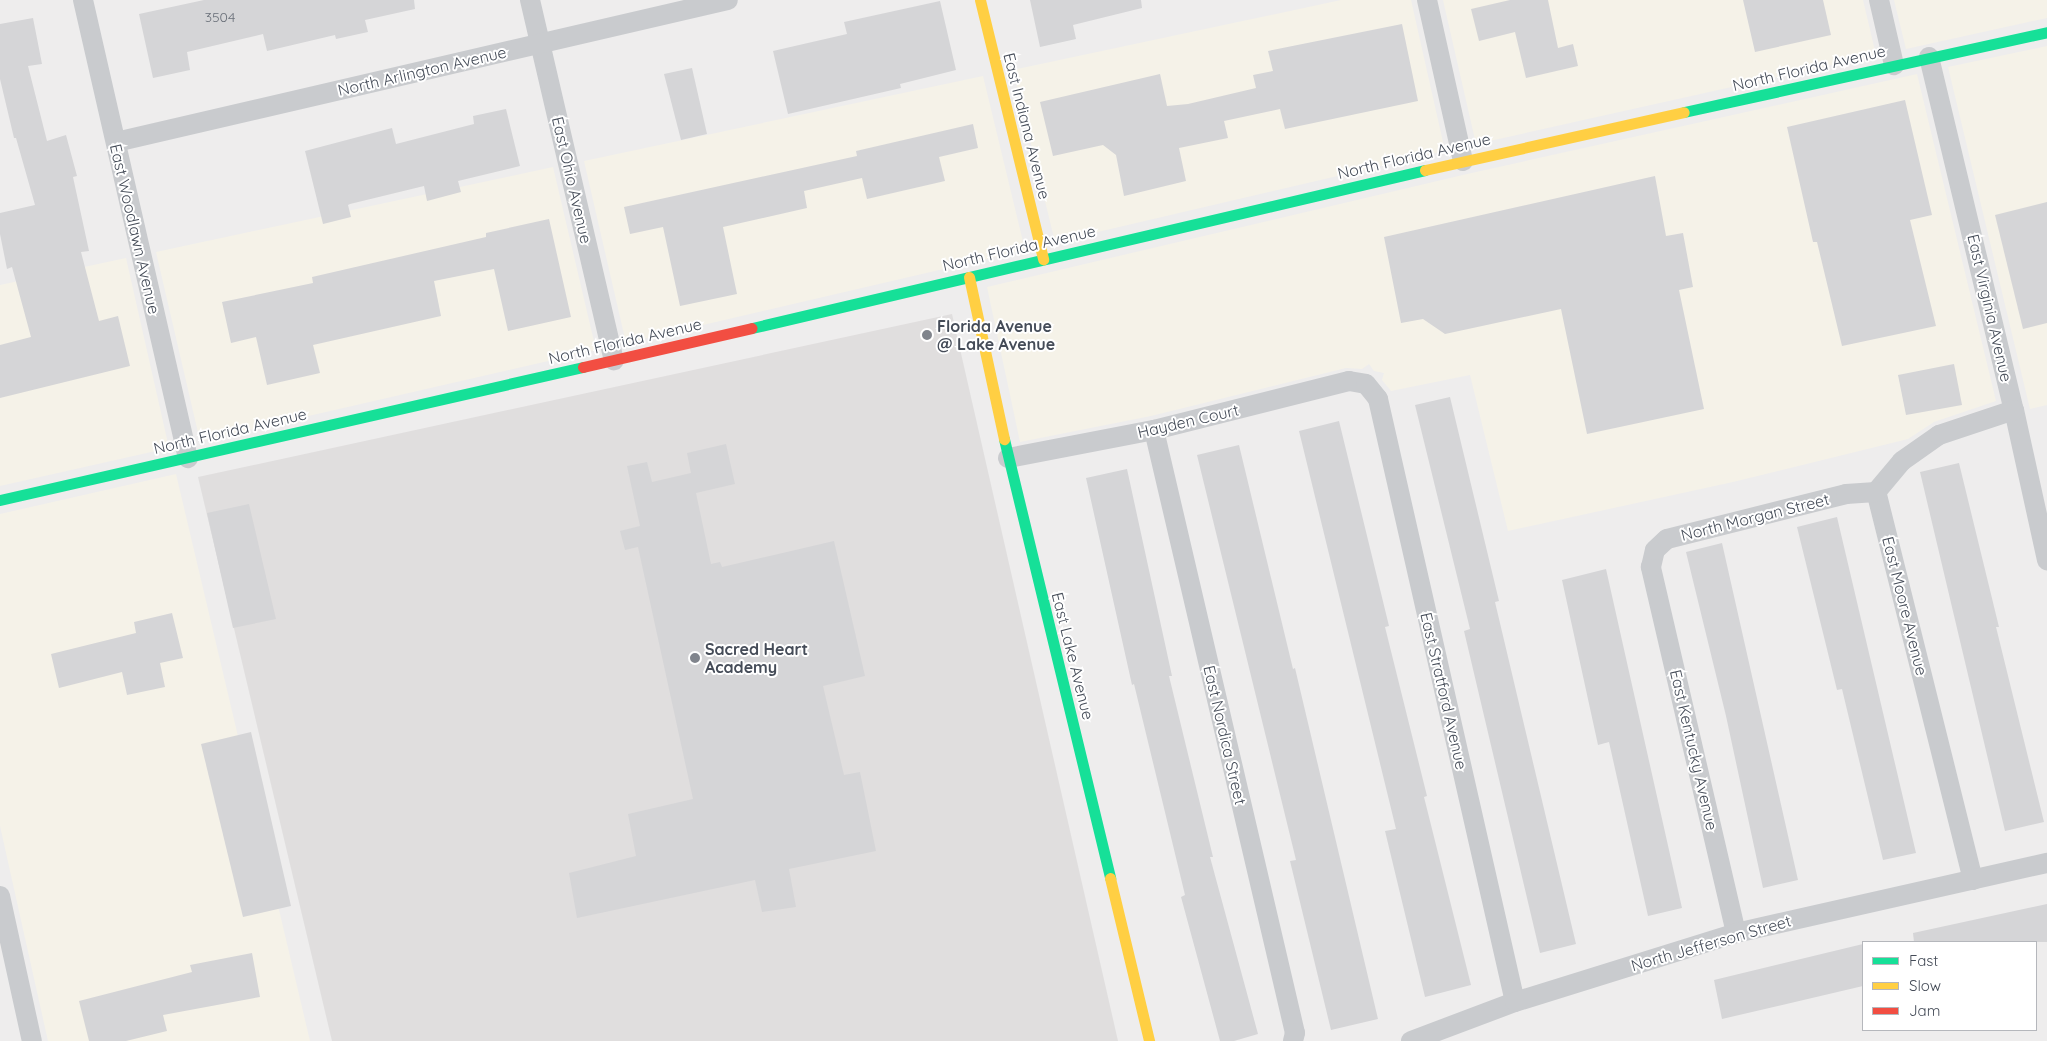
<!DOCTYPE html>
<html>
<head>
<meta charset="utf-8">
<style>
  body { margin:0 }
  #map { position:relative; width:2047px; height:1041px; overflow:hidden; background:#eeeded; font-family:Quicksand,sans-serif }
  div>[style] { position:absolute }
  .commercial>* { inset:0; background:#f5f2e8 }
  .education>* { inset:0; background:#e0dede }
  .building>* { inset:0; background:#d5d5d7 }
  .street>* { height:20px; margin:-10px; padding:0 10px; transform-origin:10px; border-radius:10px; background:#c9cbce }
  .fast>* { height:11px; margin:-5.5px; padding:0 5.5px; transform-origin:5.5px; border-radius:5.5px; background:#16e098 }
  .slow>* { height:11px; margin:-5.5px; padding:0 5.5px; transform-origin:5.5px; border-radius:5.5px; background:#ffcf43 }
  .jam>* { height:11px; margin:-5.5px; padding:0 5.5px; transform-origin:5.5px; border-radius:5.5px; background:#f24e42 }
  .dots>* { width:14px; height:14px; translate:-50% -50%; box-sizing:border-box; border:2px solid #fff; border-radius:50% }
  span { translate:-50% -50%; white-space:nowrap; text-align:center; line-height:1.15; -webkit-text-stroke:4px #fff; paint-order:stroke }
  .number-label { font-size:14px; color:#6a7079 }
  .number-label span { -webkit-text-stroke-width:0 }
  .street-label { font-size:16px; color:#454c58 }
  .poi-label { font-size:16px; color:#454c58; font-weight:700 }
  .left { translate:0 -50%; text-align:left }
  .legend { position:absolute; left:1862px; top:941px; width:175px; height:90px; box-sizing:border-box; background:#fff; border:1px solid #b5b7bc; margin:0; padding:6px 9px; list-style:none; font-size:15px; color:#454c58 }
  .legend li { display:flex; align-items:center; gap:10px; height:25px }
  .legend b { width:25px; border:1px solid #b5b7bc }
</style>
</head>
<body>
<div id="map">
  <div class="commercial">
    <i style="clip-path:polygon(1341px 0,1411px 0,1445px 151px,1055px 242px,1013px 70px)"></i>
    <i style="clip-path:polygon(1443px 0,1863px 0,1876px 55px,1476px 144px)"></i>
    <i style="clip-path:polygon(1894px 0,2047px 0,2047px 18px,1906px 49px)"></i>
    <i style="clip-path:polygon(2047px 46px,2047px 405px,2030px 409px,1948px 67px)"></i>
    <i style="clip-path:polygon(1917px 74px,1996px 401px,1934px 422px,1908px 439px,1733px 482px,1508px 531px,1470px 375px,1391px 391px,1382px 380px,1384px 373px,1374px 371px,1369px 364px,1362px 369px,1346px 368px,1151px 416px,1020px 442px,987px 287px,1467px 174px)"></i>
    <i style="clip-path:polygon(983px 76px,1025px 250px,626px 343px,584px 161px)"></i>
    <i style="clip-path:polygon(553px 167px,596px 350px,200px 441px,156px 252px)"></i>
    <i style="clip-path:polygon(126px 258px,169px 448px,0 486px,0 285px)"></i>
    <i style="clip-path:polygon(176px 474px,310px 1041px,48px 1041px,0 826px,0 514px)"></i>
  </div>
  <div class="education">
    <i style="clip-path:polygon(952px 314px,1118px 1041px,332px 1041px,198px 477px)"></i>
  </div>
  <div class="building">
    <i style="clip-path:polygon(204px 0,414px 0,415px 9px,365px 20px,368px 32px,336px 39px,335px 35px,267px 51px,263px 34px,187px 52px,190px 70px,153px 78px,139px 14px)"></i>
    <i style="clip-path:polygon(1030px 0,1141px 0,1142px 8px,1073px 25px,1076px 39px,1040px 47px)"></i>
    <i style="clip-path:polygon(1510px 0,1548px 0,1558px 48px,1573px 44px,1578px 66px,1526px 78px,1515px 32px,1479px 41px,1471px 9px)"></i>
    <i style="clip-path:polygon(1743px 0,1823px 0,1831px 35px,1755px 52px)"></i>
    <i style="clip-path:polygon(940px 1px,956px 70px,900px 84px,901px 88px,788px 114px,773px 51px,847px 34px,844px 22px)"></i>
    <i style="clip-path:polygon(33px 18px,42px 64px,28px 66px,47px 141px,66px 135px,77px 176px,73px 177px,89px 251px,81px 252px,99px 321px,118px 316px,130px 366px,0 398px,0 345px,31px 337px,12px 267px,7px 269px,0 234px,0 213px,35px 205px,16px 138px,14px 138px,0 79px,0 24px)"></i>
    <i style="clip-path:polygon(1402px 24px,1418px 101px,1285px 129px,1280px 109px,1224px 121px,1228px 138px,1179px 148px,1186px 181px,1124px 196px,1116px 155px,1103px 145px,1053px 156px,1040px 102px,1160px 74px,1167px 106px,1188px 104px,1256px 88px,1253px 75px,1273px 71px,1268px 51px)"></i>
    <i style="clip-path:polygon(692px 68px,707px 134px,681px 140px,664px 74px)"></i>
    <i style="clip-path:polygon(1905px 100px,1932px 215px,1910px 220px,1936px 326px,1842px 346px,1817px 242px,1813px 242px,1787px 127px)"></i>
    <i style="clip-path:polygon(506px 109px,520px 166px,458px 181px,461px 192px,427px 201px,424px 186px,350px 204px,348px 205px,351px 217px,323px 224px,305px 151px,392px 128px,396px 144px,474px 124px,473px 116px)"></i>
    <i style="clip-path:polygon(973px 124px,978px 148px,939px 157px,945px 181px,867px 199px,862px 178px,804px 191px,807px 208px,723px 227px,737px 294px,680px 306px,663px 227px,630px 234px,624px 207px,857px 156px,856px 151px)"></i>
    <i style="clip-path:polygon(1655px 176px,1666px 236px,1683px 233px,1693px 287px,1679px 290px,1704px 409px,1587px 434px,1561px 309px,1445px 334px,1423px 319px,1401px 323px,1384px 237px)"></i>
    <i style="clip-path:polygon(2047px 202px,2047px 323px,2023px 329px,1995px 215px)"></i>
    <i style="clip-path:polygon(549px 219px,571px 317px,508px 331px,494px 269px,434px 281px,441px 316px,313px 345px,320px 373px,267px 385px,256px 337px,231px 343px,222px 302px,313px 283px,312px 277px,486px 237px,486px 233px)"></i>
    <i style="clip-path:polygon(1954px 364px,1962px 405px,1906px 415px,1898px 375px)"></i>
    <i style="clip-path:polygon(1450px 397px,1499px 601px,1495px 602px,1576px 944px,1540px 953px,1464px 631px,1470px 629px,1415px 405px)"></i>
    <i style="clip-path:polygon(1339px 421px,1389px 626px,1385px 627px,1427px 796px,1424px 797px,1471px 985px,1425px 997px,1385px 831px,1396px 829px,1299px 431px)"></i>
    <i style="clip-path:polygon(726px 444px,735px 484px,696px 493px,711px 564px,720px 562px,722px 567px,834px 541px,865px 676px,823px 686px,844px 775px,860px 772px,876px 851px,789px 869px,796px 907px,762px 912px,755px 880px,577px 918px,569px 873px,636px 856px,628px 814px,693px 799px,638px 547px,625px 550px,620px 531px,640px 526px,627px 466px,647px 462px,652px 482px,691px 473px,687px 453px)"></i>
    <i style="clip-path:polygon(1239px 445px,1293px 669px,1295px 668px,1378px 1019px,1331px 1030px,1290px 861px,1296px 860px,1197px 455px)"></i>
    <i style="clip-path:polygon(1959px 463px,1999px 627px,1996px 627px,2044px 822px,2005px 831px,1920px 472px)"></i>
    <i style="clip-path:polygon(1127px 469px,1172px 676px,1169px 676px,1213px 857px,1210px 857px,1258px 1034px,1234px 1041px,1220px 1041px,1181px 897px,1185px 895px,1134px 684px,1132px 685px,1086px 478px)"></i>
    <i style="clip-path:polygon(249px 504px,276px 619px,233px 628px,207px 513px)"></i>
    <i style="clip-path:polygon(1837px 517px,1916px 853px,1883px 860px,1842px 689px,1837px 690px,1797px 527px)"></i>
    <i style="clip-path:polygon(1722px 543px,1798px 880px,1763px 888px,1726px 716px,1686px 552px)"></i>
    <i style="clip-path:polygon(1606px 569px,1682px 908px,1648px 916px,1609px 742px,1598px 745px,1562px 580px)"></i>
    <i style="clip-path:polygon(172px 613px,183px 658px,160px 663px,165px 687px,127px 695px,122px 672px,59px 688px,51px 654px,136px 633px,134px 622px)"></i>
    <i style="clip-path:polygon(251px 732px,291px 906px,243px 917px,201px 744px)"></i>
    <i style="clip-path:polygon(2047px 904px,2047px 942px,1914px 942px,1913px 933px)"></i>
    <i style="clip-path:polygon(1863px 944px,1863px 986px,1722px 1019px,1714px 980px)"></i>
    <i style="clip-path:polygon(252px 953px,260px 997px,163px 1015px,167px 1031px,126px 1041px,89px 1041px,79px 1001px,192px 972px,190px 965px)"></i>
  </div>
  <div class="street">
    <i style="left:83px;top:0;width:470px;rotate:77.1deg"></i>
    <i style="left:530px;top:0;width:370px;rotate:76.9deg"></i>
    <i style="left:1427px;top:0;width:165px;rotate:77.4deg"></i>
    <i style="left:1879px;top:0;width:67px;rotate:77deg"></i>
    <i style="left:1929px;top:57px;width:363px;rotate:76.5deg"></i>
    <i style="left:2014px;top:410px;width:154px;rotate:77.6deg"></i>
    <i style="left:116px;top:142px;width:628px;rotate:-13.06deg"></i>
    <i style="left:1154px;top:430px;width:619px;rotate:76.84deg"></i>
    <i style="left:1295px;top:1033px;width:8px;rotate:104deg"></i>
    <i style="left:1008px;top:458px;width:149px;rotate:-10.9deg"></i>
    <i style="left:1154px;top:430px;width:201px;rotate:-14.1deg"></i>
    <i style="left:1349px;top:381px;width:17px;rotate:10deg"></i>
    <i style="left:1366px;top:384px;width:19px;rotate:51deg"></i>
    <i style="left:1378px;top:399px;width:618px;rotate:77.2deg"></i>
    <i style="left:1973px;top:880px;width:400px;rotate:-104deg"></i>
    <i style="left:1876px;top:492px;width:40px;rotate:-50deg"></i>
    <i style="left:1902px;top:461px;width:45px;rotate:-35.1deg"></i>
    <i style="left:1939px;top:435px;width:79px;rotate:-18.4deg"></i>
    <i style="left:0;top:896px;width:148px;rotate:77.6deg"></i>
    <i style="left:1736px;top:933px;width:376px;rotate:-103.1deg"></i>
    <i style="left:1651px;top:567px;width:17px;rotate:-77deg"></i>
    <i style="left:1655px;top:550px;width:16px;rotate:-43deg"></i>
    <i style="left:1667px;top:539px;width:185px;rotate:-14.1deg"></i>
    <i style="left:1846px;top:494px;width:30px;rotate:-4deg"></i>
    <i style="left:1411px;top:1041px;width:111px;rotate:-20.6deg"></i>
    <i style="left:1515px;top:1002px;width:232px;rotate:-17.3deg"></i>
    <i style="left:1736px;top:933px;width:319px;rotate:-12.7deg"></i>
  </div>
  <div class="fast">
    <i style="left:1684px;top:112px;width:372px;rotate:-12.4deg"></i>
    <i style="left:752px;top:328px;width:691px;rotate:-13.21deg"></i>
    <i style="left:1004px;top:439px;width:452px;rotate:76.4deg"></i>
    <i style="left:0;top:500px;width:598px;rotate:-12.85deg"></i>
  </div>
  <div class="slow">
    <i style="left:980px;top:0;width:267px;rotate:76.3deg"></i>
    <i style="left:1425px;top:170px;width:265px;rotate:-12.6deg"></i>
    <i style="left:969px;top:277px;width:166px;rotate:77.8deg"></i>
    <i style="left:1110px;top:878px;width:168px;rotate:76.5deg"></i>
  </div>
  <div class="jam">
    <i style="left:583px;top:367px;width:173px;rotate:-13deg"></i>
  </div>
  <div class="dots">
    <i style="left:927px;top:335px;background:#80848c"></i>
    <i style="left:695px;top:658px;background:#80848c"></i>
  </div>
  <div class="number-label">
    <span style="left:220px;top:17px">3504</span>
  </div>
  <div class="street-label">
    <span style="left:1809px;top:68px;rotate:-13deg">North Florida Avenue</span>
    <span style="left:422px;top:71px;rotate:-13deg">North Arlington Avenue</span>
    <span style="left:1027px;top:126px;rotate:76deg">East Indiana Avenue</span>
    <span style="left:1414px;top:156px;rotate:-13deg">North Florida Avenue</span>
    <span style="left:572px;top:180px;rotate:77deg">East Ohio Avenue</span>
    <span style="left:135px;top:229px;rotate:77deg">East Woodlawn Avenue</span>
    <span style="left:1019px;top:248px;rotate:-13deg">North Florida Avenue</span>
    <span style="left:1990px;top:308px;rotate:77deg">East Virginia Avenue</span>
    <span style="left:625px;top:341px;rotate:-13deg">North Florida Avenue</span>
    <span style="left:1188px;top:421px;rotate:-13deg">Hayden Court</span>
    <span style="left:230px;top:431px;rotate:-13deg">North Florida Avenue</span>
    <span style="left:1755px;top:517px;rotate:-14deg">North Morgan Street</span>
    <span style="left:1905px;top:606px;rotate:76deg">East Moore Avenue</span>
    <span style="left:1073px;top:656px;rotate:76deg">East Lake Avenue</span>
    <span style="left:1444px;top:691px;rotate:77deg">East Stratford Avenue</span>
    <span style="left:1225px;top:735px;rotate:77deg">East Nordica Street</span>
    <span style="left:1694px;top:750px;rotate:77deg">East Kentucky Avenue</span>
    <span style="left:1711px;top:943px;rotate:-16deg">North Jefferson Street</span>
  </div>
  <div class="poi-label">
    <span class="left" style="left:937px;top:335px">Florida Avenue<br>@ Lake Avenue</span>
    <span class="left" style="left:705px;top:658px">Sacred Heart<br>Academy</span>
  </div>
  <ul class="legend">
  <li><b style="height:6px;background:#16e098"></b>Fast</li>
  <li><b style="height:6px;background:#ffcf43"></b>Slow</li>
  <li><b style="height:6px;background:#f24e42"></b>Jam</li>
  </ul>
</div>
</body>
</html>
